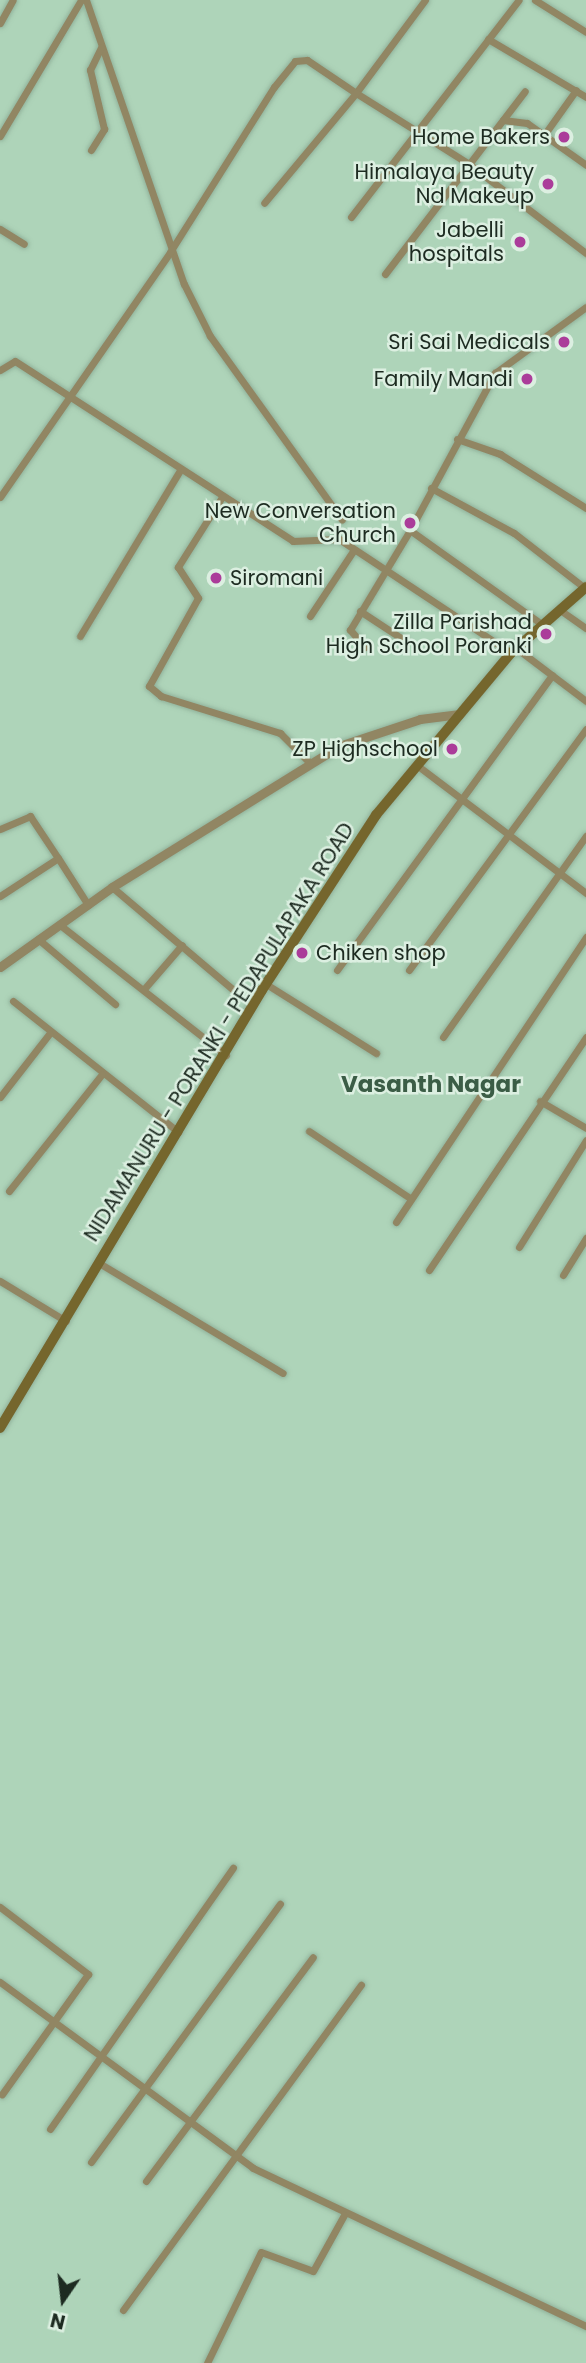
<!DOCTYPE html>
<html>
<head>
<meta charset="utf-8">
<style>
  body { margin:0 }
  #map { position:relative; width:586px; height:2363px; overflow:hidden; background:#aed4b9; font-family:Poppins,sans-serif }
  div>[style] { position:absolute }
  .roads { filter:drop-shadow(0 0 2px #91b29b) drop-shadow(0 0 2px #91b29b) }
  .minor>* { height:7px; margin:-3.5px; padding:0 3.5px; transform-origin:3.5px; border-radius:3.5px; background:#918663 }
  .tertiary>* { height:9px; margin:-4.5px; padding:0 4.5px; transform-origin:4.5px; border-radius:4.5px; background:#918663 }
  .secondary>* { height:10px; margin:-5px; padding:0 5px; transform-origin:5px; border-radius:5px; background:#75662d }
  .dots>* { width:19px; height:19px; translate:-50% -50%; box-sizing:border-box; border:4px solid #dcefe1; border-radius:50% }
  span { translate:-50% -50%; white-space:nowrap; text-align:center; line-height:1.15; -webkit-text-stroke:5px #dcefe1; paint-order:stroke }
  .poi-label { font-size:21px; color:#1d2b21 }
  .right { translate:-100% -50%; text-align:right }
  .left { translate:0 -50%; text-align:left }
  .street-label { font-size:21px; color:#1d2b21 }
  .neighbourhood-label { font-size:23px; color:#3b5d46; font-weight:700 }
  .north { position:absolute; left:28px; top:2265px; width:70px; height:70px; -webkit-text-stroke:5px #dcefe1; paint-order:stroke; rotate:194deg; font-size:19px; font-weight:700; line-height:28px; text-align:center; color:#1d2b21 }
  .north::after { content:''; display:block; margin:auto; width:24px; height:32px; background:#1d2b21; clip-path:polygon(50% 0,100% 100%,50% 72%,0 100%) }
</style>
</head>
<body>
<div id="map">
  <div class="roads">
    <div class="minor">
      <i style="left:86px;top:0;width:300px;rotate:71deg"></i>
      <i style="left:184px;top:284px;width:58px;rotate:63.4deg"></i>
      <i style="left:210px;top:336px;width:226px;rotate:54.3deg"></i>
      <i style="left:425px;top:0;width:116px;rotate:126.6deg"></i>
      <i style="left:356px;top:93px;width:133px;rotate:32.1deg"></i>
      <i style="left:469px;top:164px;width:147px;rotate:37.3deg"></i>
      <i style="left:535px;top:0;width:60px;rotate:32.1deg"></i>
      <i style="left:0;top:23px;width:26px;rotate:-61deg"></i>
      <i style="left:488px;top:39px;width:114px;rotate:30.6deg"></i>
      <i style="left:503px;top:120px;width:24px;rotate:7deg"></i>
      <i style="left:527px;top:123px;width:72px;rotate:35.4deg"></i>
      <i style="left:544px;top:135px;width:55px;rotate:-54.6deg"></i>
      <i style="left:0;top:136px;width:158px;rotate:-59.2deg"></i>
      <i style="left:91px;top:150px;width:25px;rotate:-58deg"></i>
      <i style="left:104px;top:129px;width:61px;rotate:-103.3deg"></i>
      <i style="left:90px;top:70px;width:25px;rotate:-64deg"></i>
      <i style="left:351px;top:217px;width:274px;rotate:-52.3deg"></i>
      <i style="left:0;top:229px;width:28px;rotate:32deg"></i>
      <i style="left:385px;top:274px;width:230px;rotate:-52.6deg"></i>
      <i style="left:0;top:370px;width:17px;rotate:-31deg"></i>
      <i style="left:15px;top:361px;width:331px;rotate:32.9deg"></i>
      <i style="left:293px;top:541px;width:46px;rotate:-2.5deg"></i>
      <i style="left:339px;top:539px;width:206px;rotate:33.5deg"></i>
      <i style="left:457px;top:439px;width:46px;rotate:19.2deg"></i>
      <i style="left:500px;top:454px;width:102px;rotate:32.1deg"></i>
      <i style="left:431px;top:488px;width:94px;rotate:28.5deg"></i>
      <i style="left:514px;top:533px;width:90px;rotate:37.8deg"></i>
      <i style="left:0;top:497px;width:298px;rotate:-55.2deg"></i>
      <i style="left:170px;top:252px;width:195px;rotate:-57.8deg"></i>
      <i style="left:274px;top:87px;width:33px;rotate:-51deg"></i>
      <i style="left:295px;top:61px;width:12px;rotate:-5deg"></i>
      <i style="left:307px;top:60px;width:59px;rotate:34deg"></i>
      <i style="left:356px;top:93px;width:143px;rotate:129.9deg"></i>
      <i style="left:222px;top:497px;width:83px;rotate:122.2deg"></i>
      <i style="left:178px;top:567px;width:37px;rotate:57deg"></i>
      <i style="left:198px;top:598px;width:101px;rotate:119.1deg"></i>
      <i style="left:149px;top:686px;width:16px;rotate:40deg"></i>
      <i style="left:161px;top:696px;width:125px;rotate:17.3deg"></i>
      <i style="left:280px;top:733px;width:42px;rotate:45deg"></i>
      <i style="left:560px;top:610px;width:32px;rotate:35deg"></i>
      <i style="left:360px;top:611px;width:53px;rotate:33.4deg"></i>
      <i style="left:310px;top:616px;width:78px;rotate:-56.5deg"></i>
      <i style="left:543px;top:625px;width:163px;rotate:-144.5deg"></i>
      <i style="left:410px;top:530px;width:179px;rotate:-61.6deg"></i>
      <i style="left:495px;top:373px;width:112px;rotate:-36deg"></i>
      <i style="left:80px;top:636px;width:192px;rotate:-58.9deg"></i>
      <i style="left:365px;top:647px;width:23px;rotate:-131deg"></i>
      <i style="left:350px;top:630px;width:117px;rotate:-59deg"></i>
      <i style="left:516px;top:648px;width:88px;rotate:37.1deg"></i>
      <i style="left:418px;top:766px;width:211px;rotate:37.1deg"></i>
      <i style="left:0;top:829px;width:33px;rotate:-23deg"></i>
      <i style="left:30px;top:816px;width:50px;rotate:56.3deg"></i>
      <i style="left:112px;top:887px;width:162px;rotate:40.3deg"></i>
      <i style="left:0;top:896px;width:69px;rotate:-33.2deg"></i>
      <i style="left:58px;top:858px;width:56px;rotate:57.4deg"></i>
      <i style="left:60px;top:925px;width:211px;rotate:38.1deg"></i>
      <i style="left:38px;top:939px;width:101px;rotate:40.2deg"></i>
      <i style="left:337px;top:970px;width:365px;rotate:-53.9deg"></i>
      <i style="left:409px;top:970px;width:299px;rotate:-53.7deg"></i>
      <i style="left:266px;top:984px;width:130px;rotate:32.1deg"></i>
      <i style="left:144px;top:989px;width:58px;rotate:-49.2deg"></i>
      <i style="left:13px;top:1001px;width:211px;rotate:38.4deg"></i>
      <i style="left:443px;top:1037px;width:247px;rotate:-54.6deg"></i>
      <i style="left:0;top:1097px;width:80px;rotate:-52.1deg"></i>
      <i style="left:540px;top:1101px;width:53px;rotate:30.4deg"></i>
      <i style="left:309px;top:1131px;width:121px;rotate:33.6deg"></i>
      <i style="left:9px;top:1191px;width:149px;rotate:-51.5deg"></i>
      <i style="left:396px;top:1222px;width:343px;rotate:-56.3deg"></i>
      <i style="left:519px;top:1247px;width:126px;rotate:-57.9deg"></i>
      <i style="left:99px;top:1263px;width:214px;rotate:30.9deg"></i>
      <i style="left:429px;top:1270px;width:281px;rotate:-56deg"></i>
      <i style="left:563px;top:1275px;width:44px;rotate:-58.1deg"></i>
      <i style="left:0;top:1281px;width:77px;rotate:31.2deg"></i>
      <i style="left:0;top:1907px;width:111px;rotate:37.3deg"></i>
      <i style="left:88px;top:1974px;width:148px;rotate:125.6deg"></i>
      <i style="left:0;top:1982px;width:314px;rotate:36.3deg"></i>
      <i style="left:253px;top:2168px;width:369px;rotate:25.4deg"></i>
      <i style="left:50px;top:2129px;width:319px;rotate:-55deg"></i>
      <i style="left:91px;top:2162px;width:320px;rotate:-53.8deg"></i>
      <i style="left:146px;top:2181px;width:279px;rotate:-53.3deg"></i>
      <i style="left:123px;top:2310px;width:403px;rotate:-53.8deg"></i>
      <i style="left:207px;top:2363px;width:123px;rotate:-64.1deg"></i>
      <i style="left:261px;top:2252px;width:55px;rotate:20.1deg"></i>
      <i style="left:313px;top:2271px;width:64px;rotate:-61deg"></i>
    </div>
    <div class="tertiary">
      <i style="left:0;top:967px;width:138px;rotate:-35.5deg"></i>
      <i style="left:112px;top:887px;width:267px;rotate:-31.8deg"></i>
      <i style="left:339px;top:746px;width:85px;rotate:-18.4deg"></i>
      <i style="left:420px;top:719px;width:40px;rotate:-7.1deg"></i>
    </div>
    <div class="secondary">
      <i style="left:0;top:1428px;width:510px;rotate:-59.11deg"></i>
      <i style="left:262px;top:990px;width:209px;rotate:-56.9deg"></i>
      <i style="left:376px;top:815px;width:211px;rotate:-50.2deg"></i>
      <i style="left:511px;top:653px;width:100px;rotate:-41.3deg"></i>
    </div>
  </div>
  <div class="dots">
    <i style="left:564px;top:137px;background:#ab3c9a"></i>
    <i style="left:548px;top:184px;background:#ab3c9a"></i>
    <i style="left:520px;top:242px;background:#ab3c9a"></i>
    <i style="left:564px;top:342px;background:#ab3c9a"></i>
    <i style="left:527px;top:379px;background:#ab3c9a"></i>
    <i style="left:410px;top:523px;background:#ab3c9a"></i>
    <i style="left:216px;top:578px;background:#ab3c9a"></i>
    <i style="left:546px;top:634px;background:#ab3c9a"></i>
    <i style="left:452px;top:749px;background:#ab3c9a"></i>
    <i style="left:302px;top:953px;background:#ab3c9a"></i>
  </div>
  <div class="poi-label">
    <span class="right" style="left:550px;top:137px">Home Bakers</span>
    <span class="right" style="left:534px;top:184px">Himalaya Beauty<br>Nd Makeup</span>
    <span class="right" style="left:504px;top:242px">Jabelli<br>hospitals</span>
    <span class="right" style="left:550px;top:342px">Sri Sai Medicals</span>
    <span class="right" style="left:513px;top:379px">Family Mandi</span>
    <span class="right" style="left:396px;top:523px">New Conversation<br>Church</span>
    <span class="left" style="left:230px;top:578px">Siromani</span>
    <span class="right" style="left:532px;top:634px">Zilla Parishad<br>High School Poranki</span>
    <span class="right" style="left:438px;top:749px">ZP Highschool</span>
    <span class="left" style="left:316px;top:953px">Chiken shop</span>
  </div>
  <div class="street-label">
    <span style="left:219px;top:1032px;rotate:-58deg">NIDAMANURU - PORANKI - PEDAPULAPAKA ROAD</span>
  </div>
  <div class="neighbourhood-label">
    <span style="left:431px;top:1084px">Vasanth Nagar</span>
  </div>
  <div class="north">N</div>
</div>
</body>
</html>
